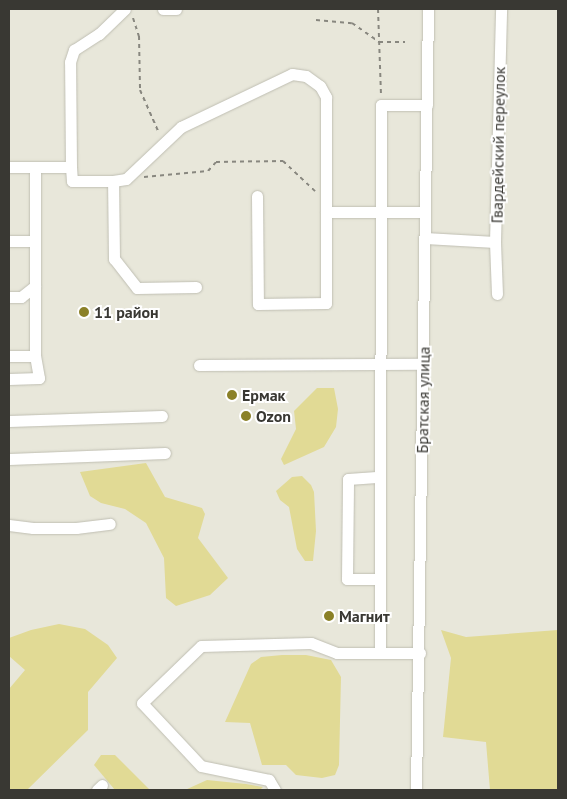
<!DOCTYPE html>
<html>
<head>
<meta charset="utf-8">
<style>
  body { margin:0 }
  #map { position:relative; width:567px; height:799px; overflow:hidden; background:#e8e7da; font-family:"PT Sans",sans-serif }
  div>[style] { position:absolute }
  .green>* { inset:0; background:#e1da95 }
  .path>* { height:2px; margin-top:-1px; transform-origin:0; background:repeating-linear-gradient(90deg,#88877f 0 4px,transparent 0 8px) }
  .roads { filter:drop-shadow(0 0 1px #bfbeb2) drop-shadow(0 0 1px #bfbeb2) }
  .minor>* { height:11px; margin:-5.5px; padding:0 5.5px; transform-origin:5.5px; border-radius:5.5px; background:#fff }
  .dots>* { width:14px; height:14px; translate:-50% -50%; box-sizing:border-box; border:2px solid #fff; border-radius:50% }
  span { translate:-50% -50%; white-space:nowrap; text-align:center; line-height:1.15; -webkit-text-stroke:4px #fff; paint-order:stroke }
  .street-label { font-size:16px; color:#393833 }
  .poi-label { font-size:16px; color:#393833; font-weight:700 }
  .left { translate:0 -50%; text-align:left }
  .frame { position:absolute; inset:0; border:10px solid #393833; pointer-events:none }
</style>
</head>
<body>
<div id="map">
  <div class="green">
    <i style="clip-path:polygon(317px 388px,334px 388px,338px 409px,336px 427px,324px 447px,284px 465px,281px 459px,296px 429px,294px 411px)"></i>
    <i style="clip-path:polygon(146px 463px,165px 497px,202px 508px,205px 514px,198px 538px,228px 578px,210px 595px,176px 606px,166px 598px,164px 558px,146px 523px,125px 509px,101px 503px,90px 496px,80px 472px)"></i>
    <i style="clip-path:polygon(302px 476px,311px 485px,314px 492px,316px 531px,313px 561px,305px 561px,297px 549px,289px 507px,280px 500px,276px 491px,292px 477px)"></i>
    <i style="clip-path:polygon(59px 624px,85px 629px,108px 645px,117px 658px,88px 692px,88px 730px,27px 790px,9px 790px,9px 689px,25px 670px,9px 656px,9px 638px,31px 630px)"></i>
    <i style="clip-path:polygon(441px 630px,466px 637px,558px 630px,558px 790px,490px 790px,486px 742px,443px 737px,451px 658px)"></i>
    <i style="clip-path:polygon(282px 655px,306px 655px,331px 660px,341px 677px,339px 765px,335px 775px,322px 778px,296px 775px,286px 765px,262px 765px,250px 723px,225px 722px,251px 664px,261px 657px)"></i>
    <i style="clip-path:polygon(101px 755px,115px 755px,150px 790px,115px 790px,94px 765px)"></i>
    <i style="clip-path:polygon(207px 780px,246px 784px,263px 787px,260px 790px,185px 790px)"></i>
  </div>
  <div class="path">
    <i style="left:378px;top:9px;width:86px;rotate:88deg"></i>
    <i style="left:133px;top:18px;width:19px;rotate:72deg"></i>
    <i style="left:139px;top:36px;width:54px;rotate:88.9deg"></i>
    <i style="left:140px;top:90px;width:47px;rotate:66.2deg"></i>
    <i style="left:316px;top:20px;width:36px;rotate:5deg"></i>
    <i style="left:352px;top:23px;width:33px;rotate:35deg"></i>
    <i style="left:379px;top:42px;width:26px"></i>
    <i style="left:144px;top:177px;width:64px;rotate:-5.4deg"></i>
    <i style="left:208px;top:171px;width:12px;rotate:-48deg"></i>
    <i style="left:216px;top:162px;width:67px;rotate:-0.9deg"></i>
    <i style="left:283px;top:161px;width:44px;rotate:43.2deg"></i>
  </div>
  <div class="roads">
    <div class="minor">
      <i style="left:163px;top:9px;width:13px"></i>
      <i style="left:9px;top:167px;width:26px"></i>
      <i style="left:71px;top:167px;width:14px;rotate:86deg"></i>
      <i style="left:72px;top:181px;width:41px"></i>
      <i style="left:257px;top:196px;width:108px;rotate:89.5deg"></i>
      <i style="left:258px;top:304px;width:68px;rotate:-0.8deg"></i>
      <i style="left:326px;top:303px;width:91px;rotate:-90deg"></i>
      <i style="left:425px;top:238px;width:70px;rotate:3.3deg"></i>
      <i style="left:495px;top:242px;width:233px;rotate:-88.5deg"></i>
      <i style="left:9px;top:241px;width:26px"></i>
      <i style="left:495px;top:242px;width:52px;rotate:87.8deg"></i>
      <i style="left:196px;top:287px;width:59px;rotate:179deg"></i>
      <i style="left:137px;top:288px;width:37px;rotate:-128deg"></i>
      <i style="left:114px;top:259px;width:78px;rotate:-90.7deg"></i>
      <i style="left:113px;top:181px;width:13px;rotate:-9deg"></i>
      <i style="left:126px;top:179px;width:76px;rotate:-43.4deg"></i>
      <i style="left:181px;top:127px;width:123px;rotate:-25.5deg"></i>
      <i style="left:292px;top:74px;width:14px;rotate:8deg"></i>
      <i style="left:306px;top:76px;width:17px;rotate:36deg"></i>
      <i style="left:320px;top:86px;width:13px;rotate:61deg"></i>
      <i style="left:326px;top:97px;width:115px;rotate:90deg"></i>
      <i style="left:326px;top:212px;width:99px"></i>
      <i style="left:9px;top:297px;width:12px"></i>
      <i style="left:21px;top:297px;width:18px;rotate:-38deg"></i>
      <i style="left:9px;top:356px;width:26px"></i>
      <i style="left:199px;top:365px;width:224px;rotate:-0.3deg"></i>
      <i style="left:9px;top:379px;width:30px;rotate:-2deg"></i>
      <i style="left:39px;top:378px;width:22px;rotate:-100deg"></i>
      <i style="left:35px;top:356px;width:189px;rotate:-90deg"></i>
      <i style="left:35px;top:167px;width:36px"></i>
      <i style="left:71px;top:167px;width:105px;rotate:-90.5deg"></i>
      <i style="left:70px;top:62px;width:13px;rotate:-72deg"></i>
      <i style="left:74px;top:50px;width:30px;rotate:-33deg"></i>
      <i style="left:99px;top:34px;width:36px;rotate:-44deg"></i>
      <i style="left:9px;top:421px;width:153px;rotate:-1.9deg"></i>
      <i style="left:9px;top:459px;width:156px;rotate:-2.2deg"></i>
      <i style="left:9px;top:525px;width:24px;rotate:7deg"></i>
      <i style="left:33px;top:528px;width:43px"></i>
      <i style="left:76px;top:528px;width:34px;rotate:-7deg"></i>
      <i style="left:380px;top:579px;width:33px;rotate:180deg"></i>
      <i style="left:347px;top:579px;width:100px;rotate:-89.4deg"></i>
      <i style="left:348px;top:479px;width:32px;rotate:-4deg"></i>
      <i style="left:380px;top:653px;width:548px;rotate:-89.9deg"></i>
      <i style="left:381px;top:105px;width:46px"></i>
      <i style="left:97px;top:790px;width:7px;rotate:-45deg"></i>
      <i style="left:275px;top:790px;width:12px;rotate:-121deg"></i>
      <i style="left:269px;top:780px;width:69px;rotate:-168.4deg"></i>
      <i style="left:201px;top:766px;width:86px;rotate:-133.1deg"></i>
      <i style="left:142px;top:703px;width:82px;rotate:-44deg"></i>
      <i style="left:201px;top:646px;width:110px;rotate:-1.6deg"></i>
      <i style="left:311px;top:643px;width:28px;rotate:21deg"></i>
      <i style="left:337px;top:653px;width:83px"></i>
      <i style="left:416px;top:790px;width:781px;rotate:-89.12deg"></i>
    </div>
  </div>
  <div class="dots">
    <i style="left:84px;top:312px;background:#8b8128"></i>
    <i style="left:232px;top:395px;background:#8b8128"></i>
    <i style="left:246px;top:416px;background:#8b8128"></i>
    <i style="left:329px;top:616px;background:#8b8128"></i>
  </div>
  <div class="street-label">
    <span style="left:498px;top:145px;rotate:-89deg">Гвардейский переулок</span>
    <span style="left:423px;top:400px;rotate:-89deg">Братская улица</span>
  </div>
  <div class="poi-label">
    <span class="left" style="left:94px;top:312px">11 район</span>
    <span class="left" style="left:242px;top:395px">Ермак</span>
    <span class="left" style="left:256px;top:416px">Ozon</span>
    <span class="left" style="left:339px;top:616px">Магнит</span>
  </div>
  <div class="frame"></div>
</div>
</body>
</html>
